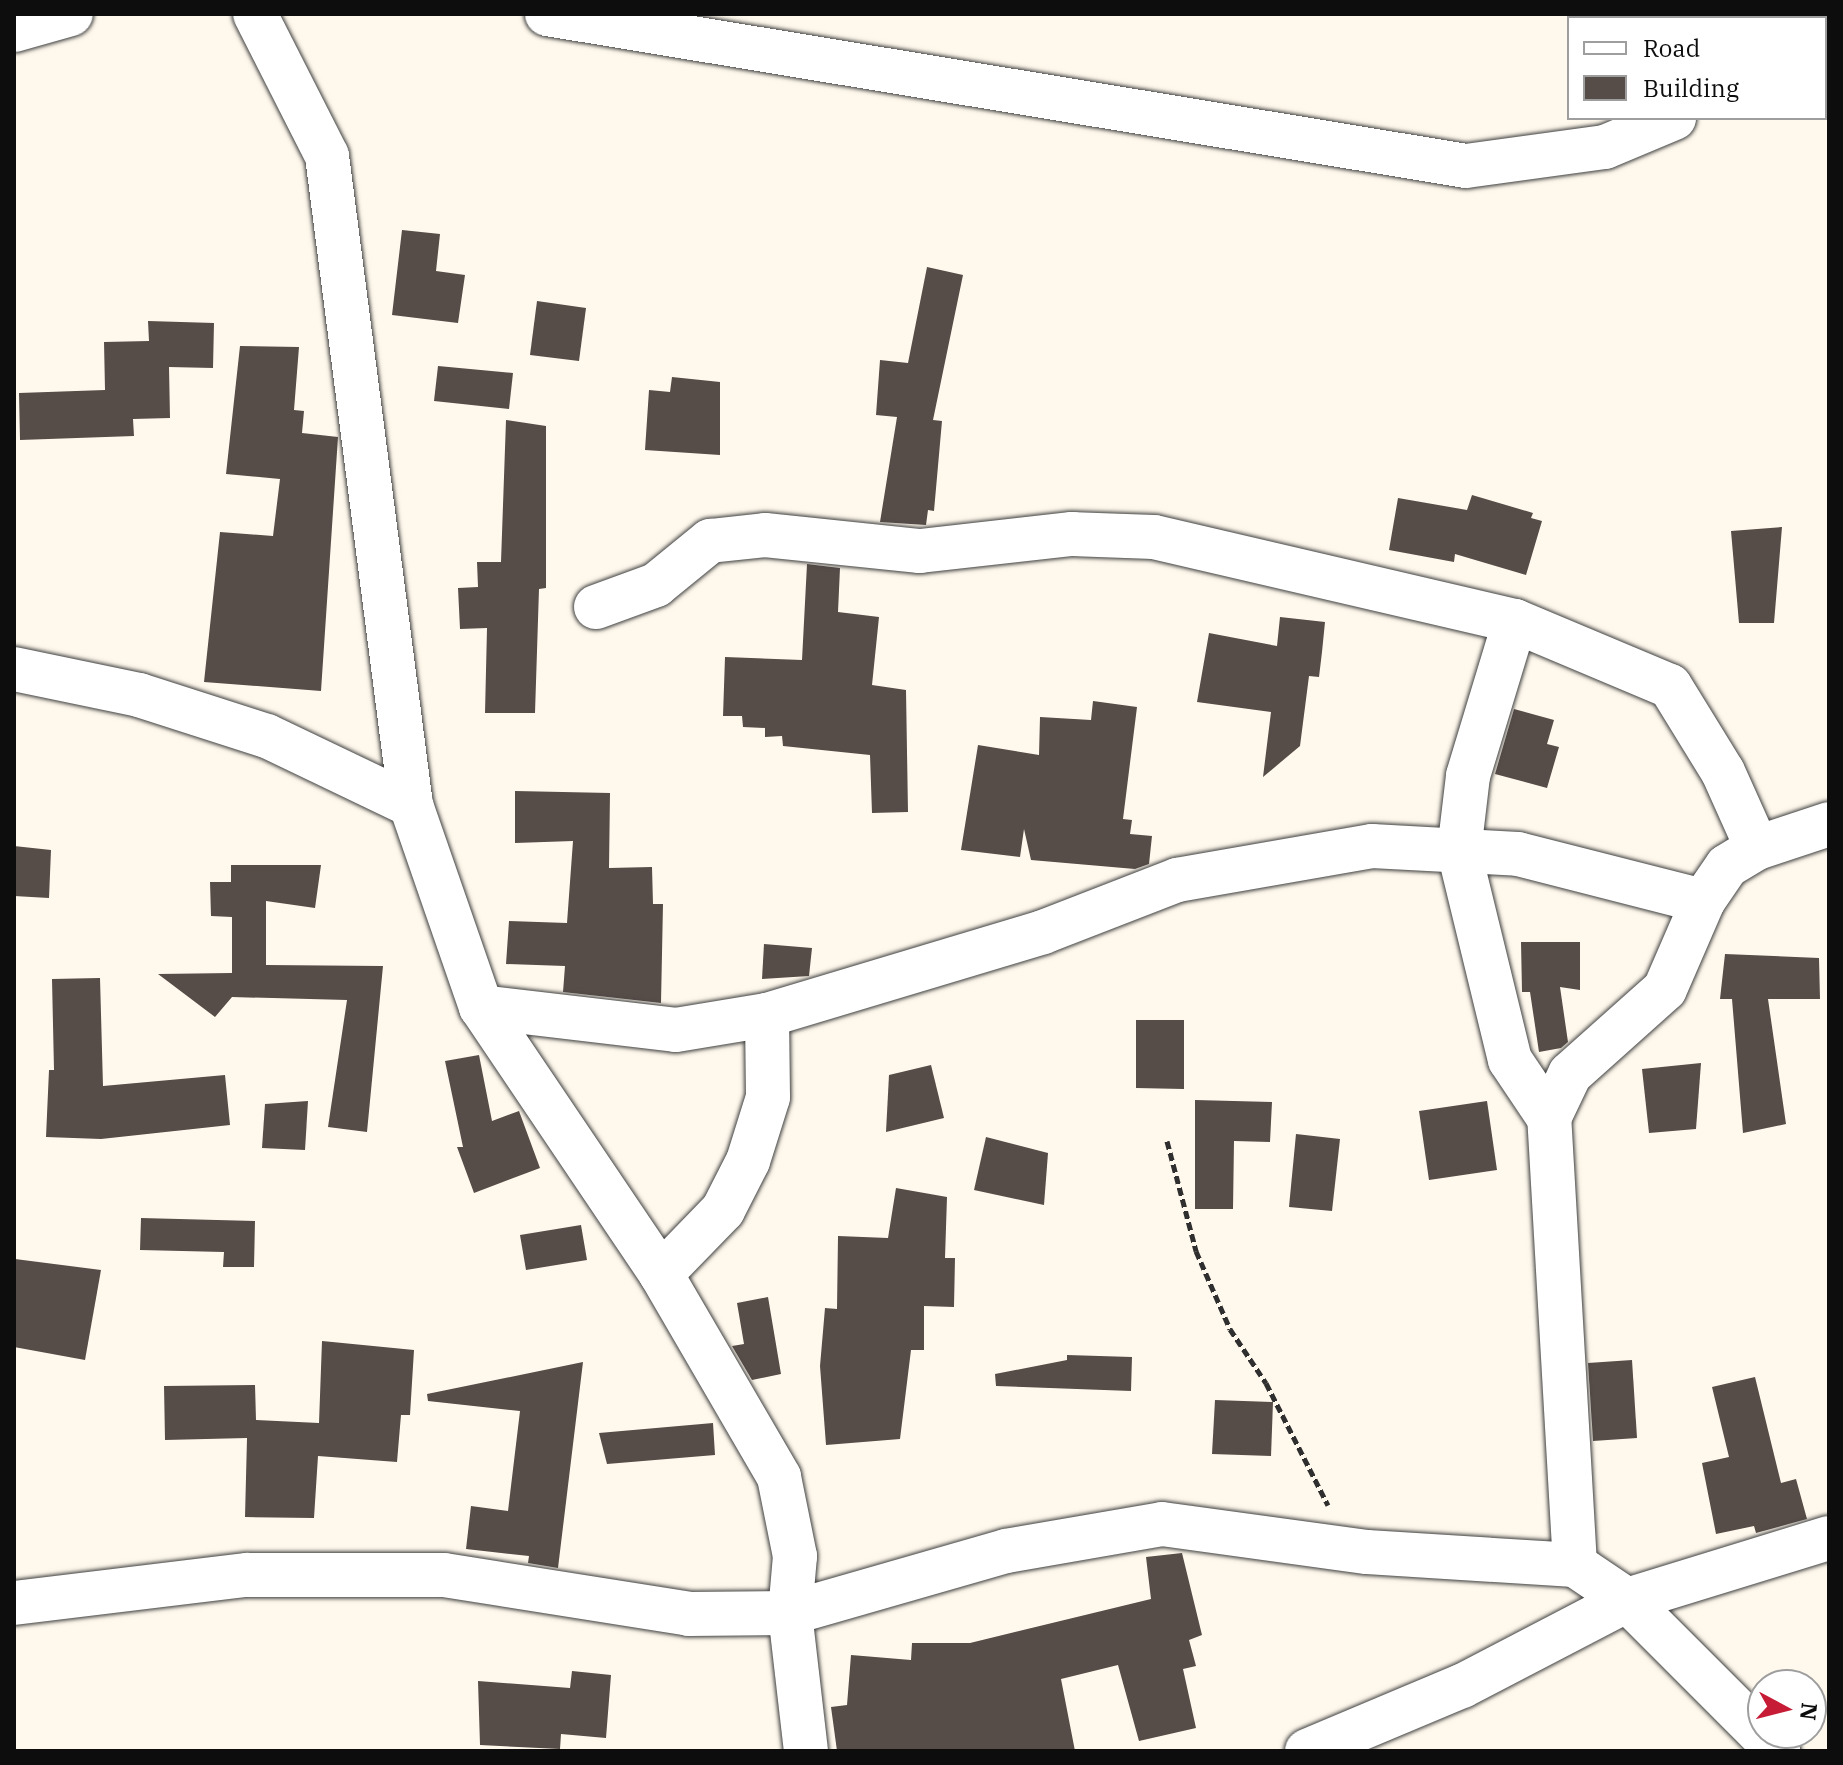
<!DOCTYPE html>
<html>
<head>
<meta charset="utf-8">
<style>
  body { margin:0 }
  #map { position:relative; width:1843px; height:1765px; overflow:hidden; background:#fff9ed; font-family:"IBM Plex Serif",serif }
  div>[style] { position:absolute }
  .building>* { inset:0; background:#564c48 }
  .path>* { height:5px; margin-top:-2.5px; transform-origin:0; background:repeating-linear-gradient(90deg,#2f2f2f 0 8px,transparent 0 12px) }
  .roads { filter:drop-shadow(0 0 2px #404040) drop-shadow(0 0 2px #404040) }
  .minor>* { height:44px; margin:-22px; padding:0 22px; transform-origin:22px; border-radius:22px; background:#fff }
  span { translate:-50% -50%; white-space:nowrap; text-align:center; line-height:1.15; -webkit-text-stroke:8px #fff; paint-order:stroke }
  .frame { position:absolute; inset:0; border:16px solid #0d0d0d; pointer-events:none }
  .legend { position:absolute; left:1567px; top:16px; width:260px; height:104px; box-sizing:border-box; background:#fff; border:2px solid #9e9e9e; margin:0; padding:10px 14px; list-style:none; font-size:24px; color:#0d0d0d }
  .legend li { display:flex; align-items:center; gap:16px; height:40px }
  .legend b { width:40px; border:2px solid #9e9e9e }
  .north { position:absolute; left:1747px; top:1669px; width:80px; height:80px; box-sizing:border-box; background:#fff; border:2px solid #9e9e9e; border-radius:50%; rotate:97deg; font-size:22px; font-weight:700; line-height:32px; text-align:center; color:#0d0d0d }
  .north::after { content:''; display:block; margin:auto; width:28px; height:36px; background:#c61c36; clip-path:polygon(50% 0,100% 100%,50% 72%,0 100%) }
</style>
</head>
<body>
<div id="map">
  <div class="building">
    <i style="clip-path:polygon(402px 230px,440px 234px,436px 271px,465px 275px,458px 323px,392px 315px)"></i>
    <i style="clip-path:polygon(927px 267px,963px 275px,933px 420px,942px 421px,934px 511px,928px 510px,926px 525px,880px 522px,897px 417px,876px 415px,880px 360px,908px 363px)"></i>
    <i style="clip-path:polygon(537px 301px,586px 308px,579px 361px,530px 355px)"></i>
    <i style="clip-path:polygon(148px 321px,214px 323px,213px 368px,169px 367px,170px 418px,133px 419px,134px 436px,20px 440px,19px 393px,105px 390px,104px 342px,149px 341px)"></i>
    <i style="clip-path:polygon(240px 346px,299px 347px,294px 410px,304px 411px,302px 433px,338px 437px,321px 691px,204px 682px,220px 532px,273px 536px,280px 479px,226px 474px)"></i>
    <i style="clip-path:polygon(438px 366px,513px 373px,509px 409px,434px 401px)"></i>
    <i style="clip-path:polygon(672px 377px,720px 382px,720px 455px,645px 450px,649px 390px,670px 392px)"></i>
    <i style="clip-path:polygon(506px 420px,546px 426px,546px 588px,539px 589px,535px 713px,485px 713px,487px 628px,460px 629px,458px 588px,478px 587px,477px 562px,501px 562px)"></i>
    <i style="clip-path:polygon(1472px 495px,1533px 513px,1531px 518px,1542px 521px,1526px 575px,1455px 554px,1454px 562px,1389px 550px,1398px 498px,1467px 510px)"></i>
    <i style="clip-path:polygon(1782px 527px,1774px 623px,1739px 623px,1731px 531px)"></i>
    <i style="clip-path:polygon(807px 564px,840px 568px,838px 612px,879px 617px,872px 685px,906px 690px,908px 812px,872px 813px,870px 755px,783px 746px,782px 736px,765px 737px,765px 728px,743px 727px,742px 716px,723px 716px,725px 657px,802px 660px)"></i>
    <i style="clip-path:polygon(1280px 617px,1325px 622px,1322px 652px,1319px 677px,1309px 676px,1300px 746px,1263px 777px,1271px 712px,1197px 702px,1209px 633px,1277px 646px)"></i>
    <i style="clip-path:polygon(1093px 701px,1137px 707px,1123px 819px,1132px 820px,1130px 834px,1152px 836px,1149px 864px,1135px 869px,1031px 860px,1024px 829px,1020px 857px,961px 850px,978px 745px,1039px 755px,1040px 717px,1091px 720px)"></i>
    <i style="clip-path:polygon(1514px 709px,1554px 720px,1547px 744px,1559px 747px,1547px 788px,1495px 774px)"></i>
    <i style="clip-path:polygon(515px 791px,610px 793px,609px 868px,652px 867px,653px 904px,663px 904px,661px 1003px,563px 992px,565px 966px,506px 964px,509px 921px,567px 923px,573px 841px,515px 843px)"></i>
    <i style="clip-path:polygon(14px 846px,51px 850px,49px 898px,14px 896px)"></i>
    <i style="clip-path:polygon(231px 865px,321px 865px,315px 908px,266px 901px,266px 965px,383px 966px,367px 1132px,328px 1127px,347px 1000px,232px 997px,215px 1017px,158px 974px,232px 973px,232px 917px,211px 916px,210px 882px,231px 882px)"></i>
    <i style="clip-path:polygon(1521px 942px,1580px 942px,1580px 990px,1560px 987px,1568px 1042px,1561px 1048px,1539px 1052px,1530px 992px,1522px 992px)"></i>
    <i style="clip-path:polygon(764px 944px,812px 948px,809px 976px,762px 979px)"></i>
    <i style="clip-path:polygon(1725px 954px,1819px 958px,1820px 999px,1768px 999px,1786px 1124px,1743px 1133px,1732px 999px,1720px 999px)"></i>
    <i style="clip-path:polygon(100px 978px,103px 1086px,225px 1075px,230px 1125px,101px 1139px,46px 1137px,49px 1070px,54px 1070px,52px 979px)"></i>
    <i style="clip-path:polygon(1136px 1020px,1184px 1020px,1184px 1089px,1136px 1088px)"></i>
    <i style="clip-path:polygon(479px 1055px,492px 1121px,519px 1111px,540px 1168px,474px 1193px,457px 1147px,463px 1147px,445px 1061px)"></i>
    <i style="clip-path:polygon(1701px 1063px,1696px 1129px,1649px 1133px,1642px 1069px)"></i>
    <i style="clip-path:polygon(931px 1065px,944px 1118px,886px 1132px,889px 1075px)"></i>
    <i style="clip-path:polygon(1195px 1100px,1272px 1102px,1270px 1142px,1234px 1141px,1233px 1209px,1195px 1209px)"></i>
    <i style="clip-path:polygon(308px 1101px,305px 1150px,262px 1148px,265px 1104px)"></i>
    <i style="clip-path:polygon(1487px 1101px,1497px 1170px,1429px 1180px,1419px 1111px)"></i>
    <i style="clip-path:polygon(1296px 1134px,1340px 1139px,1332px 1211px,1289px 1207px)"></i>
    <i style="clip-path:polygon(986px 1137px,1048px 1153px,1044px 1205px,974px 1190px)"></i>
    <i style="clip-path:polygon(896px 1188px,947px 1197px,945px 1258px,955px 1258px,954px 1307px,924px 1306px,924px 1350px,911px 1350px,900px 1439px,826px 1445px,820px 1366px,825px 1308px,837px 1309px,838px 1236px,888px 1238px)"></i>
    <i style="clip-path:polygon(141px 1218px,255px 1221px,254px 1267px,223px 1267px,224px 1252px,140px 1250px)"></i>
    <i style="clip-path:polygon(581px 1225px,587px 1260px,526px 1270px,520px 1235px)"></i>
    <i style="clip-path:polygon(15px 1259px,101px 1270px,85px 1360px,14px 1347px)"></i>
    <i style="clip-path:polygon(768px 1297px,781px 1374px,752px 1380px,732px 1346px,744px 1344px,737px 1303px)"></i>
    <i style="clip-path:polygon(322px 1341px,414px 1350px,410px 1415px,401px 1415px,397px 1462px,318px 1456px,314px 1518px,245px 1517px,247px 1438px,165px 1440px,164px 1386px,255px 1385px,256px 1420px,319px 1423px)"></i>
    <i style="clip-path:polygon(1067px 1355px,1132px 1357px,1131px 1391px,996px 1386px,995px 1374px,1067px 1360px)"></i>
    <i style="clip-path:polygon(1632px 1360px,1637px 1438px,1593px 1441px,1588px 1363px)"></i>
    <i style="clip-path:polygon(583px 1362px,558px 1568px,528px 1563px,529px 1556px,466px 1549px,471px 1506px,508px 1511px,520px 1411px,428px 1401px,427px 1394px)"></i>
    <i style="clip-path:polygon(1755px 1377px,1781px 1483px,1796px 1479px,1807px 1519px,1756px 1533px,1754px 1526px,1716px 1534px,1702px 1463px,1729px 1457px,1712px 1387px)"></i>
    <i style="clip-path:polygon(1215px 1400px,1273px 1402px,1271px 1456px,1212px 1454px)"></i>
    <i style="clip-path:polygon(713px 1423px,715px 1455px,607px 1464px,599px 1433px)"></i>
    <i style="clip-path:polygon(1182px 1553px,1202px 1635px,1189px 1640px,1196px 1666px,1183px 1669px,1196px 1728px,1139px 1741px,1118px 1665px,1061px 1679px,1075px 1751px,837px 1751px,831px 1707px,847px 1705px,851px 1655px,911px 1660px,912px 1643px,970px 1643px,1151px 1599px,1146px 1557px)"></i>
    <i style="clip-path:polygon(572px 1671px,611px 1675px,606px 1738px,561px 1734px,560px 1749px,480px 1745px,478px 1681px,570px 1688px)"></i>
  </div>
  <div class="path">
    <i style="left:1167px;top:1141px;width:114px;rotate:75.2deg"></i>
    <i style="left:1196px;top:1251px;width:85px;rotate:66.4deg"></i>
    <i style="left:1230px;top:1329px;width:65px;rotate:56.3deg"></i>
    <i style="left:1266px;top:1383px;width:137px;rotate:63.1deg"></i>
  </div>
  <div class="roads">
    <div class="minor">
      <i style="left:255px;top:14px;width:159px;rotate:63.1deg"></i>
      <i style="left:327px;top:156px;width:654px;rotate:82.63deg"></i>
      <i style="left:411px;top:805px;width:214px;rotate:70.9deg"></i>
      <i style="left:481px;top:1007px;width:322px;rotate:56deg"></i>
      <i style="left:661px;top:1274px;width:235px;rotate:59.8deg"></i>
      <i style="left:779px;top:1477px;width:81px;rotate:78.6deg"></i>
      <i style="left:795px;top:1556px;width:57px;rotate:95deg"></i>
      <i style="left:790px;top:1613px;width:139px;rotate:83.4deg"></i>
      <i style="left:547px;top:14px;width:931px;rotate:9.39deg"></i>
      <i style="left:1466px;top:166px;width:140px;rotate:-7.8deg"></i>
      <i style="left:1605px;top:147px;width:75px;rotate:-22.8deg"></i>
      <i style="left:14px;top:30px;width:59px;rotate:-15.7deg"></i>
      <i style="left:1825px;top:56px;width:4px;rotate:-27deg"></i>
      <i style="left:596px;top:607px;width:64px;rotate:-20.1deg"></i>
      <i style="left:656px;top:585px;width:70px;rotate:-39.2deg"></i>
      <i style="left:710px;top:541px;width:55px;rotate:-6.2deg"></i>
      <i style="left:765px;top:535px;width:156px;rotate:5.9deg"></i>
      <i style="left:920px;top:551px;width:153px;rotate:-6.4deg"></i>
      <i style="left:1072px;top:534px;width:82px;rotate:2.1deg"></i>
      <i style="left:1154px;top:537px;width:371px;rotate:13.1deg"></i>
      <i style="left:1515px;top:621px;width:168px;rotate:22.8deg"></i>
      <i style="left:1670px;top:686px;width:101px;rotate:58.4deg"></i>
      <i style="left:1723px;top:772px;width:83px;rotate:65.9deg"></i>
      <i style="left:1515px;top:621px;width:162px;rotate:106.9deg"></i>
      <i style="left:1468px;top:776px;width:76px;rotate:96.8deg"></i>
      <i style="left:1459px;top:851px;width:215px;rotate:76.3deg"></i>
      <i style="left:1510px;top:1060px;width:70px;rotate:56.1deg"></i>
      <i style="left:14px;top:669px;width:128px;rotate:11.7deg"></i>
      <i style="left:139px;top:695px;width:134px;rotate:17.8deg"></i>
      <i style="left:267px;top:736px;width:160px;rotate:25.6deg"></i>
      <i style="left:481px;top:1007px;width:196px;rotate:6.7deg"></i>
      <i style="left:676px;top:1030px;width:92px;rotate:-9.4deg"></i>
      <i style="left:661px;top:1274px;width:89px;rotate:-45.9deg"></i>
      <i style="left:723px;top:1210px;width:55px;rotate:-63deg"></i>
      <i style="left:748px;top:1161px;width:67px;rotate:-72.6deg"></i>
      <i style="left:768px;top:1097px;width:82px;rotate:-90.7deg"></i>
      <i style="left:767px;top:1015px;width:288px;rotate:-16.7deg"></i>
      <i style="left:1043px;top:932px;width:144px;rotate:-21.2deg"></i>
      <i style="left:1177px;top:880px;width:198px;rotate:-9.9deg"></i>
      <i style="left:1372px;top:846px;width:146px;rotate:3.1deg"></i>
      <i style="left:1518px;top:854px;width:191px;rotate:14.3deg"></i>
      <i style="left:1575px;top:1565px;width:448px;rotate:-93.3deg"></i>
      <i style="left:1549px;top:1118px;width:49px;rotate:-64.5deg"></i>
      <i style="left:1570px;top:1074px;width:127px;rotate:-41.8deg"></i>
      <i style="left:1665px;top:989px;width:96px;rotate:-66.6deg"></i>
      <i style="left:1703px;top:901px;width:42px;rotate:-55.6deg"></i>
      <i style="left:1727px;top:866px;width:35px;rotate:-31deg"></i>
      <i style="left:1757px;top:848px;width:76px;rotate:-18.4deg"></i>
      <i style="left:14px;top:1603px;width:235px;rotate:-6.9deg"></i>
      <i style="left:247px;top:1575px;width:197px"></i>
      <i style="left:444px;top:1575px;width:248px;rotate:9deg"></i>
      <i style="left:689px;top:1614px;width:101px;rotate:-0.6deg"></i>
      <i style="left:790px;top:1613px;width:225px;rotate:-16deg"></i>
      <i style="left:1006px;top:1551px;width:158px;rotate:-9.8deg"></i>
      <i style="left:1162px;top:1524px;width:207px;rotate:7.8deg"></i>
      <i style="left:1367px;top:1552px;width:208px;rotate:3.6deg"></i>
      <i style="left:1575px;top:1565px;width:63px;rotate:33.9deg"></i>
      <i style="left:1627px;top:1600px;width:214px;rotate:45deg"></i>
      <i style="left:1307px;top:1751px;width:168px;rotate:-22.8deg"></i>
      <i style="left:1462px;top:1686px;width:186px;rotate:-27.5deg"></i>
      <i style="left:1627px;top:1600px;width:211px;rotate:-17.1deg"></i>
    </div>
  </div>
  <div class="frame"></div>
  <ul class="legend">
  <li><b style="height:10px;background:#fff"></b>Road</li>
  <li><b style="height:22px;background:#564c48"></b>Building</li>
  </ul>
  <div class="north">N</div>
</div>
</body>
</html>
